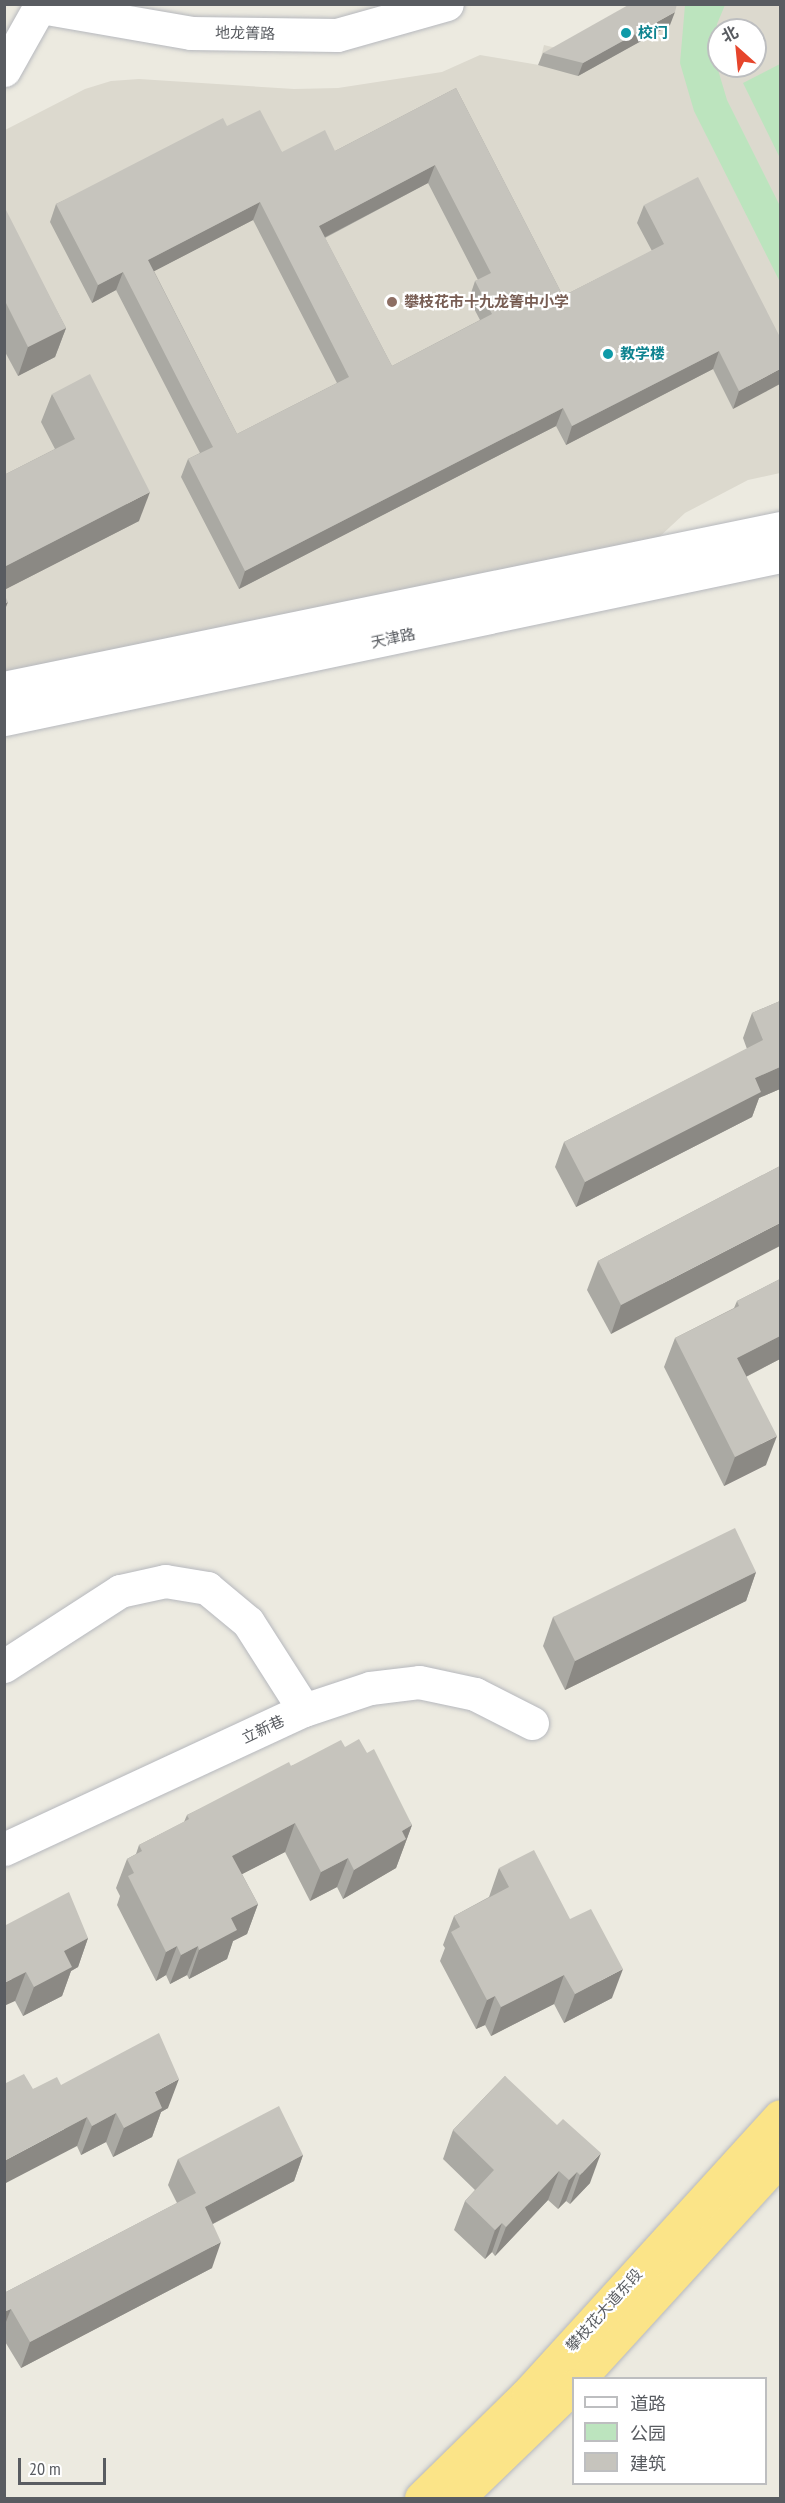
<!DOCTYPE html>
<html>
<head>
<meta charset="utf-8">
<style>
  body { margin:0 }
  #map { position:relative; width:785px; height:2503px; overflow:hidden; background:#eceae0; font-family:"PT Sans Narrow","Noto Sans SC",sans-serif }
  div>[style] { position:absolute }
  .education>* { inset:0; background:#dcd9ce }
  .green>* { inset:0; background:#bce4be }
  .roads { filter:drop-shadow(0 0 2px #b6b8bd) drop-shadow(0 0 2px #b6b8bd) }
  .street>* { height:33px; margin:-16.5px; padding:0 16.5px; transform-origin:16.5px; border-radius:16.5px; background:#fff }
  .secondary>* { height:33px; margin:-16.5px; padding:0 16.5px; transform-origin:16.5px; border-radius:16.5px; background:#fff }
  .highway>* { height:33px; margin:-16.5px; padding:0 16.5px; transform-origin:16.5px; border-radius:16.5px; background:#fbe488 }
  .wall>* { inset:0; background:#aaa9a3 }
  .shaded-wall>* { inset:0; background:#8b8984 }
  .building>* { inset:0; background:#c6c4bd }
  .dots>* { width:16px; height:16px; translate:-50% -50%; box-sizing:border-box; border:3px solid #fff; border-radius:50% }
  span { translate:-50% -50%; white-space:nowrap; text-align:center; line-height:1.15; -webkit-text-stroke:4.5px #fff; paint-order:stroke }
  .street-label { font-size:15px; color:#595c61 }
  .culture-label { font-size:15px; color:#0d838f; font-weight:700 }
  .left { translate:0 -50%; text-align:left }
  .education-label { font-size:15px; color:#785e54; font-weight:700 }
  .frame { position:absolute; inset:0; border:6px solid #595c61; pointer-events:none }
  .legend { position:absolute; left:572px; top:2377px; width:195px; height:108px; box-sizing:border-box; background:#fff; border:2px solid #bdbec0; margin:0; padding:8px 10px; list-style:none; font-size:18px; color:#595c61 }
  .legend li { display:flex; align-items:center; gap:12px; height:30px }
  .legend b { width:30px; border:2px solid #bdbec0 }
  .north { position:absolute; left:707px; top:18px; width:60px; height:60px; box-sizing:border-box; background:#fff; border:2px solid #bdbec0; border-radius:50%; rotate:333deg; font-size:16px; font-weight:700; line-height:24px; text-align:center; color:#595c61 }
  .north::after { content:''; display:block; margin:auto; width:21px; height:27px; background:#e6452c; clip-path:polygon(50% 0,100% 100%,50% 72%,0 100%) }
  .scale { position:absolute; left:18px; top:2458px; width:88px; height:27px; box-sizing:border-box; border:3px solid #595c61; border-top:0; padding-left:8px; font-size:18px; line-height:21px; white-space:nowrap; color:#595c61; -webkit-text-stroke:4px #fff; paint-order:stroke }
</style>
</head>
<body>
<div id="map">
  <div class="education">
    <i style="clip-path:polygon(evenodd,647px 5px,780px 5px,780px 473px,748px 480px,685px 513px,641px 554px,5px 671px,5px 130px,85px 89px,111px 81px,139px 79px,294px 89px,338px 88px,442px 72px,480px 55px,539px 65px,544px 45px,564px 50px,647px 5px,719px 30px,755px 30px,755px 66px,719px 66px,719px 30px)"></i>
  </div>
  <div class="green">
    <i style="clip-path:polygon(685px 5px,725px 5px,717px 24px,716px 63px,727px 100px,780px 206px,780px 282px,694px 111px,680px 63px)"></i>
    <i style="clip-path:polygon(780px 64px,780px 158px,743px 83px)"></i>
  </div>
  <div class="roads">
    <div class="street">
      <i style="left:41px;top:7px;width:152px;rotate:9.8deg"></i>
      <i style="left:191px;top:33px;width:146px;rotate:0.8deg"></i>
      <i style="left:337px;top:35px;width:114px;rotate:-15.7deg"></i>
      <i style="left:4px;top:1849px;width:331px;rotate:-24.9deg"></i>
      <i style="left:304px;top:1710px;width:70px;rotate:-18.4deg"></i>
      <i style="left:370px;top:1688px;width:49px;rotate:-7deg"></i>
      <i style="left:419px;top:1682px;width:57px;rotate:12.1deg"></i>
      <i style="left:475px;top:1694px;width:64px;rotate:27deg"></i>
    </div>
    <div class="secondary">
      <i style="left:4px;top:70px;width:76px;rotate:-60.7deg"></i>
      <i style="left:4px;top:688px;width:792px;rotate:-11.65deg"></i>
      <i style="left:4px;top:719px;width:793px;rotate:-11.86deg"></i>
      <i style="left:4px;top:1666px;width:138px;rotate:-32.9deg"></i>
      <i style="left:120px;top:1591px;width:46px;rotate:-12.5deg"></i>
      <i style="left:165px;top:1581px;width:43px;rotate:9.5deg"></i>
      <i style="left:207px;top:1588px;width:53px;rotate:39.7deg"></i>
      <i style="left:248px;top:1622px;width:104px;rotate:57.5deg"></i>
    </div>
    <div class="highway">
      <i style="left:580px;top:2378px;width:297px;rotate:-47.6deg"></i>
      <i style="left:421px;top:2498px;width:150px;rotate:-44.5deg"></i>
      <i style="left:528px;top:2393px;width:374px;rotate:-47.7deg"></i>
      <i style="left:458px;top:2498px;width:161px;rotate:-44deg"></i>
    </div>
  </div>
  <div class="wall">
    <i style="clip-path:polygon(670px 25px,578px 76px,538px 65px,543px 53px)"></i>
    <i style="clip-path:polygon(evenodd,456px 88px,563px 296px,652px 251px,637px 223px,644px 205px,780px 337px,733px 409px,713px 369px,566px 445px,556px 426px,239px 589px,181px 477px,188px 459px,200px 453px,116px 290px,92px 303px,50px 222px,56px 204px,227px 126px,282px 152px,335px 151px,456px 88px,428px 183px,478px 280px,475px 281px,469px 299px,480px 320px,392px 366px,325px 238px,428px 183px,456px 88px,253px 220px,337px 383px,237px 434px,154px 271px,253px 220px)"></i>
    <i style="clip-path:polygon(4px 211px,66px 328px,55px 357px,18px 376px,4px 350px)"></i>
    <i style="clip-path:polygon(52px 394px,139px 521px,4px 590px,4px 475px,55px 449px,41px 422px)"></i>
    <i style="clip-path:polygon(780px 1001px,780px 1089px,759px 1098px,752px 1117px,576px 1207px,555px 1167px,564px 1142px,747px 1049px,743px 1038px,752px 1013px)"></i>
    <i style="clip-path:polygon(780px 1166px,611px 1334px,587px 1290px,598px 1261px)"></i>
    <i style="clip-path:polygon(780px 1279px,780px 1359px,746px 1377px,766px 1465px,724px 1486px,664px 1367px,675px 1338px,734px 1308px,737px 1301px)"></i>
    <i style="clip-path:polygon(756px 1572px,746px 1601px,565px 1690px,543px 1646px,553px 1617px)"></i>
    <i style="clip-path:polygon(345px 1747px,367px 1753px,412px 1825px,396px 1868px,343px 1899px,337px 1887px,310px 1901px,285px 1852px,242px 1874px,258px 1904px,247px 1934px,233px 1941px,227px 1959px,189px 1979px,187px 1975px,170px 1984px,166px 1975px,156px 1981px,117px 1905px,120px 1896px,116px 1888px,127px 1859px,136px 1854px,139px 1845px,184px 1822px,187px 1815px,291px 1766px)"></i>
    <i style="clip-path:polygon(499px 1868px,612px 1998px,564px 2023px,554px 2004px,491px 2036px,485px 2025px,476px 2029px,440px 1961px,445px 1948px,443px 1945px,454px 1916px,489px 1897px)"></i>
    <i style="clip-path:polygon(4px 1926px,88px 1938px,78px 1967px,71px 1971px,62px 1996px,23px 2016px,15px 2001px)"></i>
    <i style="clip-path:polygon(505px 2076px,590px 2183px,570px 2204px,566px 2201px,558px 2209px,548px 2200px,495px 2256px,492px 2252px,485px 2259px,454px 2230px,465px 2201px,475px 2190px,443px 2159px,453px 2130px)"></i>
    <i style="clip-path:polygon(61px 2085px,168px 2108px,161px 2112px,152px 2137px,113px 2157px,106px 2142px,81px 2155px,77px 2146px,33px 2089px)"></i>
    <i style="clip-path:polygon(303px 2155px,294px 2181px,213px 2224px,212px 2268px,21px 2368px,4px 2340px,4px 2293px,177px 2203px,168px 2185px,178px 2159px)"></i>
  </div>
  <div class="shaded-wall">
    <i style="clip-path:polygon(675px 12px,670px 25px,578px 76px,583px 63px)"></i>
    <i style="clip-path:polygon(435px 165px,428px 183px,312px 244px,319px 226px)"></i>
    <i style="clip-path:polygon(260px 202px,253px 220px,141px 278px,148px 260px)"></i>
    <i style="clip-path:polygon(123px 272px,116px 290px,92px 303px,98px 285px)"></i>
    <i style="clip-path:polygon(66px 328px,55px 357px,18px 376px,28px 347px)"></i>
    <i style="clip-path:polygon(719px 351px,713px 369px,566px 445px,572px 426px)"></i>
    <i style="clip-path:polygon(780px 369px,780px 384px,733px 409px,739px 391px)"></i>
    <i style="clip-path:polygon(563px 408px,556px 426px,239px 589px,245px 571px)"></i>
    <i style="clip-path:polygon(150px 492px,139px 521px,4px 590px,4px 567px)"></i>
    <i style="clip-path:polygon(8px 602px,4px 612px,4px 604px)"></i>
    <i style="clip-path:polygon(780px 1067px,780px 1089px,759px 1098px,752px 1117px,576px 1207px,585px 1182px,755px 1078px)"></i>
    <i style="clip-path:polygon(780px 1223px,780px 1246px,611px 1334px,621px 1305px)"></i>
    <i style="clip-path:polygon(780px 1336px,780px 1359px,726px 1387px,737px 1358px)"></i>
    <i style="clip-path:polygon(777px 1436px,766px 1465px,724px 1486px,735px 1457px)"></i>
    <i style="clip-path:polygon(756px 1572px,746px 1601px,565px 1690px,575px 1661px)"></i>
    <i style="clip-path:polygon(295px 1823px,285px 1852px,221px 1885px,232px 1856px)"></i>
    <i style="clip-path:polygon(412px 1825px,396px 1868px,343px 1899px,354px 1870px,402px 1831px)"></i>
    <i style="clip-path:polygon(348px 1858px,337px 1887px,310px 1901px,321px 1872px)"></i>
    <i style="clip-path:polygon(258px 1904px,247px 1934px,233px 1941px,227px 1959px,189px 1979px,199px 1950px,231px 1918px)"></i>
    <i style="clip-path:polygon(88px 1938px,78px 1967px,71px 1971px,62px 1996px,23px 2016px,34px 1987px,64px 1951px)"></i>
    <i style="clip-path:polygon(177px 1946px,166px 1975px,156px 1981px,166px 1952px)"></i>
    <i style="clip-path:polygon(198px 1946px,187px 1975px,170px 1984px,181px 1955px)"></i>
    <i style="clip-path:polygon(623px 1969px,612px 1998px,564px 2023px,575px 1994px)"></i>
    <i style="clip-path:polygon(26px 1972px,15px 2001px,4px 2006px,4px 1983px)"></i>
    <i style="clip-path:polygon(564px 1975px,554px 2004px,491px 2036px,501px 2007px)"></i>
    <i style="clip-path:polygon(495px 1996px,485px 2025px,476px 2029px,487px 2000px)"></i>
    <i style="clip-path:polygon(179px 2079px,168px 2108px,161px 2112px,152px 2137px,113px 2157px,124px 2128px,155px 2092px)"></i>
    <i style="clip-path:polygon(116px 2113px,106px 2142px,81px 2155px,92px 2126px)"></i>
    <i style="clip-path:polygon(87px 2117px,77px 2146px,4px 2184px,4px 2161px)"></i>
    <i style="clip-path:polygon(601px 2153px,590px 2183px,570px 2204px,580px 2175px)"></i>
    <i style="clip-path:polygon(303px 2155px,294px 2181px,195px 2233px,205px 2207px)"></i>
    <i style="clip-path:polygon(559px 2171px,548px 2200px,495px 2256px,506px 2227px)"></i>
    <i style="clip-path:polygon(577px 2172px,566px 2201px,558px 2209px,569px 2180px)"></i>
    <i style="clip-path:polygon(502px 2223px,492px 2252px,485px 2259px,495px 2230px)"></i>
    <i style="clip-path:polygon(221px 2242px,212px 2268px,21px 2368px,30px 2342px)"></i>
    <i style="clip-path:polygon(11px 2309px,4px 2327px,4px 2312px)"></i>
  </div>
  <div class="building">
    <i style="clip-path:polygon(630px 4px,677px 4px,675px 12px,583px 63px,543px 53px)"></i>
    <i style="clip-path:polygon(evenodd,456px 88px,563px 296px,664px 244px,644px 205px,698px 177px,780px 337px,780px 369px,739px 391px,719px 351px,572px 426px,563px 408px,245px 571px,188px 459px,213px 447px,191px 405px,123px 272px,98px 285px,56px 204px,223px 118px,227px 126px,260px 110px,282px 152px,325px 130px,335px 151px,456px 88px,435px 165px,491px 273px,475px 281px,492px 314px,392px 366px,319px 226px,435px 165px,456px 88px,260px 202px,349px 377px,237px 434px,148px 260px,260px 202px)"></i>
    <i style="clip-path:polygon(6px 210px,66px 328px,28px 347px,6px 303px,4px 304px,4px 211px)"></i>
    <i style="clip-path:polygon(90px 374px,150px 492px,4px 567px,4px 475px,75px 439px,52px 394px)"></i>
    <i style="clip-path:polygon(4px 594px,8px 602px,4px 604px)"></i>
    <i style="clip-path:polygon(780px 1001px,780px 1067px,755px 1078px,761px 1092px,585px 1182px,564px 1142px,763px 1040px,752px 1013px)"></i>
    <i style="clip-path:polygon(780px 1166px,780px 1223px,621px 1305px,598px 1261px)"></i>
    <i style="clip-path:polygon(780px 1279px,780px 1336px,737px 1358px,777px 1436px,735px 1457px,675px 1338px,739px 1306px,737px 1301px)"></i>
    <i style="clip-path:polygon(735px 1528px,756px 1572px,575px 1661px,553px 1617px)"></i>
    <i style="clip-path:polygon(359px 1739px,367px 1753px,374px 1749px,412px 1825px,402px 1831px,406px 1839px,354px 1870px,348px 1858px,321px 1872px,295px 1823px,232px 1856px,258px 1904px,231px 1918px,237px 1930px,199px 1950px,198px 1946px,181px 1955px,177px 1946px,166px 1952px,128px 1876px,134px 1873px,127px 1859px,142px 1851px,139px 1845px,189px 1819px,187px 1815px,289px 1762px,291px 1766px,341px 1740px,345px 1747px)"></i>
    <i style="clip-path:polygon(534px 1850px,570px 1919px,591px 1909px,623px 1969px,575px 1994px,564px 1975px,501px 2007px,495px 1996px,487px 2000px,451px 1932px,460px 1927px,454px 1916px,509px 1887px,499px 1868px)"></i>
    <i style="clip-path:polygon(69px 1892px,88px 1938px,64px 1951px,72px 1967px,34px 1987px,26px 1972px,4px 1983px,4px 1926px)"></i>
    <i style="clip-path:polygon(159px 2033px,179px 2079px,155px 2092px,162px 2108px,124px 2128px,116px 2113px,92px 2126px,87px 2117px,4px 2161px,4px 2084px,24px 2074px,33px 2089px,57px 2077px,61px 2085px)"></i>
    <i style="clip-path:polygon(505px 2076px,557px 2125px,563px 2119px,601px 2153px,580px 2175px,577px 2172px,569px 2180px,559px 2171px,506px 2227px,502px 2223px,495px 2230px,465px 2201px,494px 2170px,453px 2130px)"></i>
    <i style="clip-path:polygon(279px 2106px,303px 2155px,205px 2207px,221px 2242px,30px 2342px,11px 2309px,4px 2312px,4px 2293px,196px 2193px,178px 2159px)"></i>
  </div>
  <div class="dots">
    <i style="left:626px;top:33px;background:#0f9aa8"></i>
    <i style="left:392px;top:302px;background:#8d6e63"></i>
    <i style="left:608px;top:354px;background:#0f9aa8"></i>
  </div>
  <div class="street-label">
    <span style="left:245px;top:33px;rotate:1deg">地龙箐路</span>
    <span style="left:393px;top:638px;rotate:-12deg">天津路</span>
    <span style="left:263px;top:1729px;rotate:-25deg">立新巷</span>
    <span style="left:604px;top:2310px;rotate:-48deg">攀枝花大道东段</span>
  </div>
  <div class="culture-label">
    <span class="left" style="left:638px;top:33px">校门</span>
    <span class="left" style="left:620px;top:354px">教学楼</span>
  </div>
  <div class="education-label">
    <span class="left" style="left:404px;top:302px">攀枝花市十九龙箐中小学</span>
  </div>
  <div class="frame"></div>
  <ul class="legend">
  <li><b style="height:8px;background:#fff"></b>道路</li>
  <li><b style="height:16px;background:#bce4be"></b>公园</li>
  <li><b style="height:16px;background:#c6c4bd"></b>建筑</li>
  </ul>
  <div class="north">北</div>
  <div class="scale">20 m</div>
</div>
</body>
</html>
